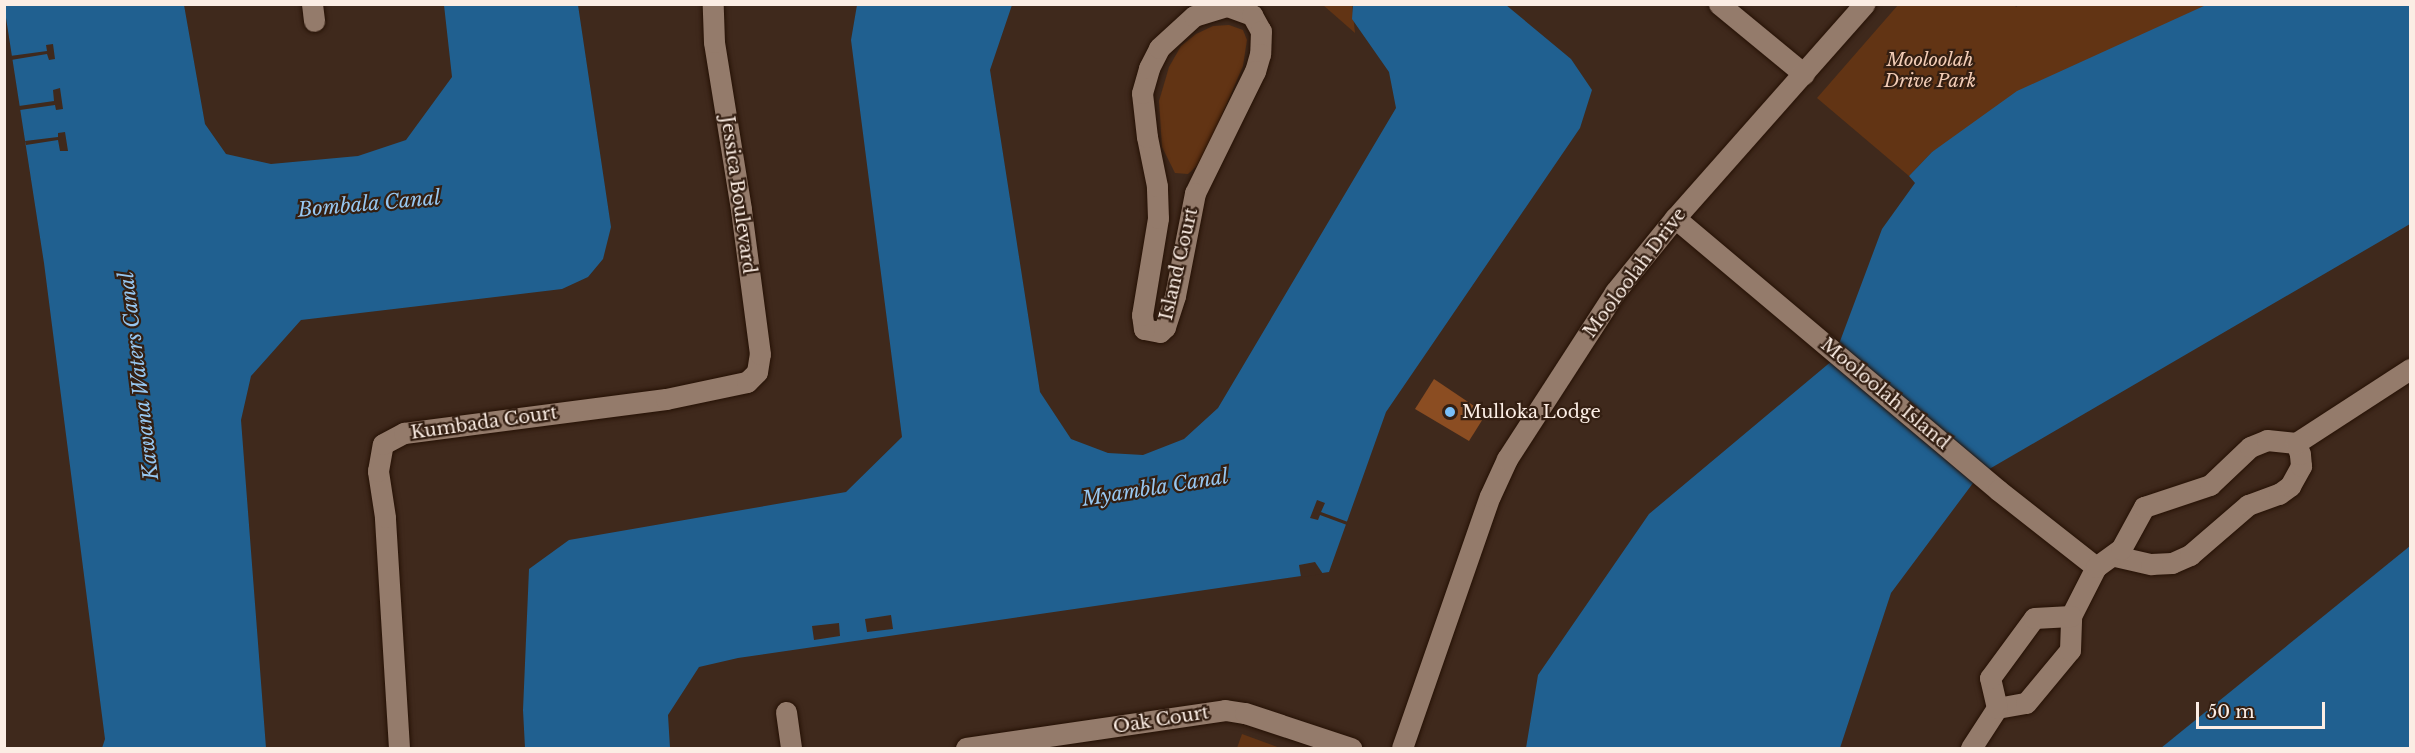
<!DOCTYPE html>
<html>
<head>
<meta charset="utf-8">
<style>
  body { margin:0 }
  #map { position:relative; width:2415px; height:753px; overflow:hidden; background:#3f291c; font-family:"Libre Baskerville",serif }
  div>[style] { position:absolute }
  .green>* { inset:0; background:#623414 }
  .water>* { inset:0; background:#206090 }
  .pier>* { inset:0; background:#3f291c }
  .building>* { inset:0; background:#8b4d22 }
  .roads { filter:drop-shadow(0 0 2px #251105) drop-shadow(0 0 2px #251105) }
  .minor>* { height:21px; margin:-10.5px; padding:0 10.5px; transform-origin:10.5px; border-radius:10.5px; background:#947b6b }
  .dots>* { width:16px; height:16px; translate:-50% -50%; box-sizing:border-box; border:3px solid #341f12; border-radius:50% }
  span { translate:-50% -50%; white-space:nowrap; text-align:center; line-height:1.15; -webkit-text-stroke:4.5px #341f12; paint-order:stroke }
  .park-label { font-size:18px; color:#f2ccb6; font-style:italic }
  .street-label { font-size:18px; color:#fbede4 }
  .poi-label { font-size:18px; color:#fbede4 }
  .left { translate:0 -50%; text-align:left }
  .water-label { font-size:20px; color:#97c7f1; font-style:italic }
  .frame { position:absolute; inset:0; border:6px solid #fbede4; pointer-events:none }
  .scale { position:absolute; left:2196px; top:702px; width:129px; height:27px; box-sizing:border-box; border:3px solid #fbede4; border-top:0; padding-left:8px; font-size:18px; line-height:21px; white-space:nowrap; color:#fbede4; -webkit-text-stroke:4px #341f12; paint-order:stroke }
</style>
</head>
<body>
<div id="map">
  <div class="green">
    <i style="clip-path:polygon(2014px 4px,2016px 7px,2020px 4px,2206px 5px,1932px 152px,1909px 176px,1817px 98px,1898px 5px)"></i>
    <i style="clip-path:polygon(1323px 5px,1352px 5px,1355px 33px)"></i>
    <i style="clip-path:polygon(1229px 25px,1243px 30px,1247px 40px,1243px 66px,1202px 161px,1188px 174px,1175px 173px,1162px 147px,1159px 101px,1169px 67px,1181px 46px,1196px 34px,1213px 26px)"></i>
    <i style="clip-path:polygon(1242px 734px,1280px 748px,1237px 748px)"></i>
  </div>
  <div class="water">
    <i style="clip-path:polygon(4px 5px,184px 5px,205px 124px,226px 154px,271px 164px,358px 156px,406px 140px,452px 77px,444px 5px,578px 5px,611px 227px,603px 259px,588px 277px,562px 289px,301px 320px,251px 376px,241px 420px,266px 748px,102px 748px,105px 739px,44px 263px)"></i>
    <i style="clip-path:polygon(857px 5px,1012px 5px,990px 70px,1040px 392px,1071px 439px,1108px 453px,1143px 455px,1184px 439px,1218px 408px,1396px 108px,1389px 72px,1352px 19px,1353px 5px,1506px 5px,1571px 59px,1592px 90px,1580px 128px,1386px 412px,1329px 572px,738px 658px,699px 667px,668px 715px,670px 748px,525px 748px,523px 710px,529px 569px,569px 540px,846px 492px,902px 437px,851px 40px)"></i>
    <i style="clip-path:polygon(2206px 5px,2410px 5px,2410px 224px,1979px 475px,1891px 593px,1840px 748px,1526px 748px,1538px 675px,1649px 514px,1833px 360px,1882px 229px,1915px 183px,1909px 176px,1932px 152px,2017px 91px)"></i>
    <i style="clip-path:polygon(2410px 546px,2410px 748px,2161px 748px)"></i>
  </div>
  <div class="pier">
    <i style="clip-path:polygon(53px 44px,55px 59px,49px 60px,47px 54px,11px 60px,10px 56px,47px 51px,46px 45px)"></i>
    <i style="clip-path:polygon(60px 88px,63px 109px,56px 110px,55px 105px,20px 110px,19px 106px,54px 101px,53px 90px)"></i>
    <i style="clip-path:polygon(65px 132px,68px 151px,60px 151px,58px 140px,26px 145px,25px 141px,58px 137px,58px 133px)"></i>
    <i style="clip-path:polygon(1317px 500px,1325px 503px,1321px 512px,1348px 522px,1347px 525px,1320px 515px,1318px 520px,1310px 518px)"></i>
    <i style="clip-path:polygon(1315px 562px,1323px 574px,1301px 577px,1299px 565px)"></i>
    <i style="clip-path:polygon(891px 615px,893px 629px,867px 632px,865px 619px)"></i>
    <i style="clip-path:polygon(839px 623px,840px 636px,814px 640px,812px 626px)"></i>
  </div>
  <div class="building">
    <i style="clip-path:polygon(1434px 379px,1486px 414px,1469px 441px,1415px 409px)"></i>
  </div>
  <div class="roads">
    <div class="minor">
      <i style="left:312px;top:4px;width:17px;rotate:83deg"></i>
      <i style="left:1719px;top:4px;width:110px;rotate:39.5deg"></i>
      <i style="left:1227px;top:6px;width:27px;rotate:20deg"></i>
      <i style="left:1252px;top:15px;width:18px;rotate:61deg"></i>
      <i style="left:1261px;top:31px;width:23px;rotate:92deg"></i>
      <i style="left:1260px;top:54px;width:18px;rotate:106deg"></i>
      <i style="left:1255px;top:71px;width:136px;rotate:116.2deg"></i>
      <i style="left:1195px;top:193px;width:105px;rotate:101deg"></i>
      <i style="left:1175px;top:296px;width:33px;rotate:108deg"></i>
      <i style="left:1165px;top:327px;width:7px;rotate:135deg"></i>
      <i style="left:1160px;top:332px;width:16px;rotate:-169deg"></i>
      <i style="left:1144px;top:329px;width:14px;rotate:-98deg"></i>
      <i style="left:1142px;top:315px;width:98px;rotate:-80.6deg"></i>
      <i style="left:1158px;top:218px;width:32px;rotate:-92deg"></i>
      <i style="left:1157px;top:186px;width:50px;rotate:-101.5deg"></i>
      <i style="left:1147px;top:137px;width:44px;rotate:-96.5deg"></i>
      <i style="left:1142px;top:93px;width:26px;rotate:-74deg"></i>
      <i style="left:1149px;top:68px;width:22px;rotate:-63deg"></i>
      <i style="left:1159px;top:48px;width:47px;rotate:-42.4deg"></i>
      <i style="left:1194px;top:16px;width:34px;rotate:-17deg"></i>
      <i style="left:1675px;top:218px;width:422px;rotate:40.1deg"></i>
      <i style="left:1998px;top:490px;width:125px;rotate:38.2deg"></i>
      <i style="left:2115px;top:556px;width:37px;rotate:13deg"></i>
      <i style="left:2151px;top:564px;width:21px;rotate:-3deg"></i>
      <i style="left:2172px;top:563px;width:20px;rotate:-24deg"></i>
      <i style="left:2190px;top:555px;width:77px;rotate:-40.8deg"></i>
      <i style="left:2248px;top:505px;width:33px;rotate:-20deg"></i>
      <i style="left:2279px;top:494px;width:14px;rotate:-36deg"></i>
      <i style="left:2290px;top:486px;width:23px;rotate:-61deg"></i>
      <i style="left:2301px;top:466px;width:12px;rotate:-95deg"></i>
      <i style="left:2300px;top:454px;width:12px;rotate:-110deg"></i>
      <i style="left:1997px;top:708px;width:29px;rotate:-10deg"></i>
      <i style="left:2026px;top:703px;width:69px;rotate:-50.3deg"></i>
      <i style="left:2070px;top:650px;width:34px;rotate:-88deg"></i>
      <i style="left:2071px;top:616px;width:55px;rotate:-63deg"></i>
      <i style="left:2096px;top:567px;width:31px;rotate:-36deg"></i>
      <i style="left:2121px;top:549px;width:48px;rotate:-61.3deg"></i>
      <i style="left:2144px;top:507px;width:70px;rotate:-18.4deg"></i>
      <i style="left:2210px;top:485px;width:55px;rotate:-43.5deg"></i>
      <i style="left:2250px;top:447px;width:18px;rotate:-22deg"></i>
      <i style="left:2267px;top:440px;width:29px;rotate:6deg"></i>
      <i style="left:2296px;top:443px;width:136px;rotate:-33deg"></i>
      <i style="left:786px;top:712px;width:36px;rotate:82deg"></i>
      <i style="left:399px;top:748px;width:231px;rotate:-93.5deg"></i>
      <i style="left:385px;top:517px;width:47px;rotate:-98.7deg"></i>
      <i style="left:378px;top:471px;width:27px;rotate:-80deg"></i>
      <i style="left:383px;top:444px;width:24px;rotate:-28deg"></i>
      <i style="left:404px;top:433px;width:264px;rotate:-7.4deg"></i>
      <i style="left:666px;top:399px;width:83px;rotate:-11.9deg"></i>
      <i style="left:747px;top:382px;width:14px;rotate:-45deg"></i>
      <i style="left:757px;top:372px;width:18px;rotate:-81deg"></i>
      <i style="left:760px;top:354px;width:146px;rotate:-97.5deg"></i>
      <i style="left:741px;top:209px;width:169px;rotate:-99.2deg"></i>
      <i style="left:714px;top:42px;width:38px;rotate:-92deg"></i>
      <i style="left:966px;top:748px;width:262px;rotate:-8.3deg"></i>
      <i style="left:1225px;top:710px;width:20px;rotate:9deg"></i>
      <i style="left:1245px;top:713px;width:112px;rotate:18.3deg"></i>
      <i style="left:1402px;top:748px;width:267px;rotate:-70.8deg"></i>
      <i style="left:1490px;top:496px;width:41px;rotate:-65.3deg"></i>
      <i style="left:1507px;top:459px;width:199px;rotate:-57.1deg"></i>
      <i style="left:1615px;top:292px;width:95px;rotate:-51deg"></i>
      <i style="left:1675px;top:218px;width:286px;rotate:-48.5deg"></i>
      <i style="left:1971px;top:748px;width:48px;rotate:-57deg"></i>
      <i style="left:1997px;top:708px;width:31px;rotate:-103deg"></i>
      <i style="left:1990px;top:678px;width:74px;rotate:-53.7deg"></i>
      <i style="left:2034px;top:618px;width:37px;rotate:-3deg"></i>
    </div>
  </div>
  <div class="dots">
    <i style="left:1450px;top:412px;background:#7abff8"></i>
  </div>
  <div class="park-label">
    <span style="left:1930px;top:71px">Mooloolah<br>Drive Park</span>
  </div>
  <div class="street-label">
    <span style="left:738px;top:195px;rotate:82deg">Jessica Boulevard</span>
    <span style="left:1179px;top:264px;rotate:-77deg">Island Court</span>
    <span style="left:1635px;top:273px;rotate:-53deg">Mooloolah Drive</span>
    <span style="left:1885px;top:394px;rotate:40deg">Mooloolah Island</span>
    <span style="left:484px;top:423px;rotate:-8deg">Kumbada Court</span>
    <span style="left:1161px;top:720px;rotate:-9deg">Oak Court</span>
  </div>
  <div class="poi-label">
    <span class="left" style="left:1462px;top:412px">Mulloka Lodge</span>
  </div>
  <div class="water-label">
    <span style="left:369px;top:204px;rotate:-5deg">Bombala Canal</span>
    <span style="left:139px;top:376px;rotate:-97deg">Kawana Waters Canal</span>
    <span style="left:1155px;top:488px;rotate:-9deg">Myambla Canal</span>
  </div>
  <div class="frame"></div>
  <div class="scale">50 m</div>
</div>
</body>
</html>
